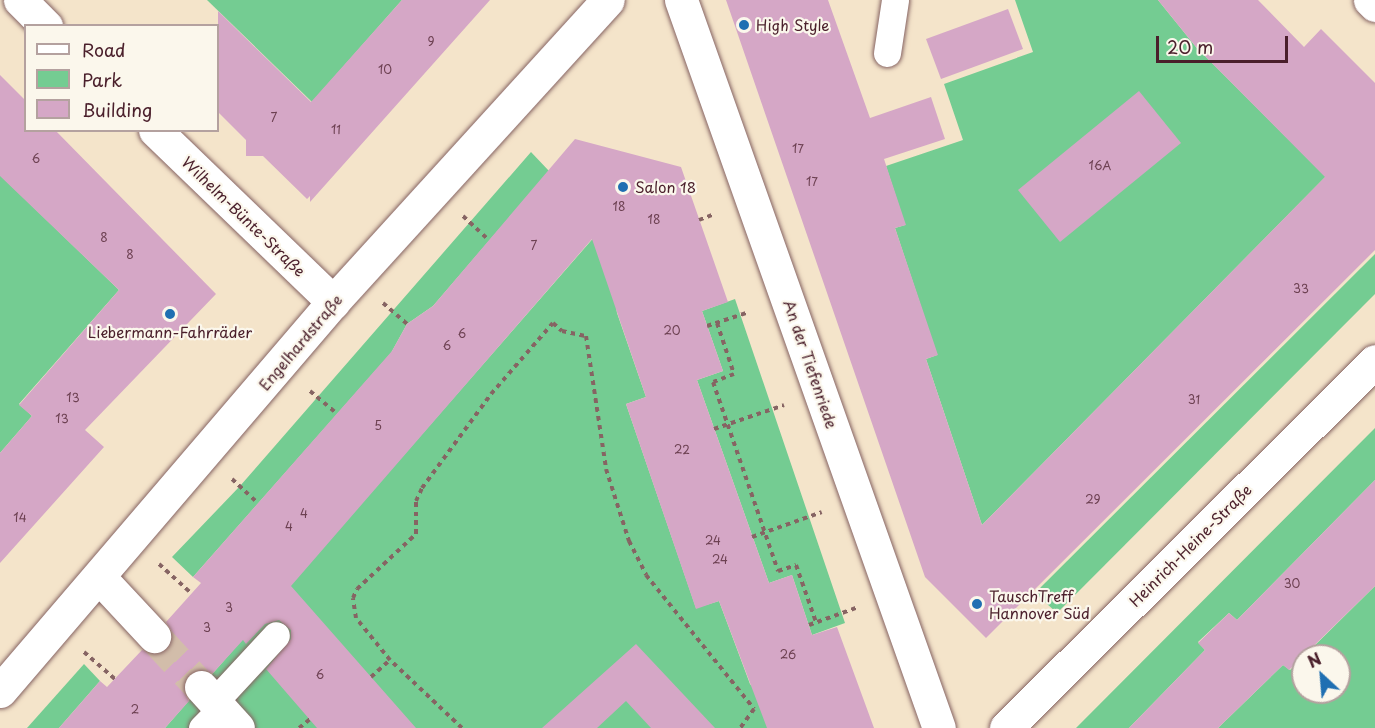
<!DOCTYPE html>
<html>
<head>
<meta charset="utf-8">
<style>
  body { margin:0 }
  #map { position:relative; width:1375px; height:728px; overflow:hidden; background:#f4e4ca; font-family:"Playpen Sans",sans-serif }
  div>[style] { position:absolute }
  .green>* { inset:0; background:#74cc92 }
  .building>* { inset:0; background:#d5a7c6 }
  .minor-tunnel>* { height:33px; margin-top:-16.5px; transform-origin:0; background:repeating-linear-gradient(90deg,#d2bdaa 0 33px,transparent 0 49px) }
  .path>* { height:4px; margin-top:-2px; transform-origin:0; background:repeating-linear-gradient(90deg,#866463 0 4.5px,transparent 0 9px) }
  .roads { filter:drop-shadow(0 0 2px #866463) drop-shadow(0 0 2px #866463) }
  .service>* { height:27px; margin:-13.5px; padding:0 13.5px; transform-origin:13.5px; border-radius:13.5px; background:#fff }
  .minor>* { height:33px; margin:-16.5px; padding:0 16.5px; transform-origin:16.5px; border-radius:16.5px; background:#fff }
  .dots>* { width:16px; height:16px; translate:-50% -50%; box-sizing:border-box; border:3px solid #fbf7ec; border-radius:50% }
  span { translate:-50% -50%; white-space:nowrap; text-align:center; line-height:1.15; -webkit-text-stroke:4.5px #fbf7ec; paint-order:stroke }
  .number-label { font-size:12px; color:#6d4152 }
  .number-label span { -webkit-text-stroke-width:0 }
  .poi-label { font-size:15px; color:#4a1f2b }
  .left { translate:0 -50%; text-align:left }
  .street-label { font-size:15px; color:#4a1f2b }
  .legend { position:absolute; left:24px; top:24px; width:195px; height:108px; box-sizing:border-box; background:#fbf7ec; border:2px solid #b4a19f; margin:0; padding:8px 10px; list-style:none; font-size:18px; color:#4a1f2b }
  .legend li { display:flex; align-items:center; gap:12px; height:30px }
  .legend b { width:30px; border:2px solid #b4a19f }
  .north { position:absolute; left:1291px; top:644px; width:60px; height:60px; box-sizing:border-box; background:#fbf7ec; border:2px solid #b4a19f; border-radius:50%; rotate:334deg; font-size:16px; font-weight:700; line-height:24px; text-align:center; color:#4a1f2b }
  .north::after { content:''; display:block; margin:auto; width:21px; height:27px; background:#1f6fb2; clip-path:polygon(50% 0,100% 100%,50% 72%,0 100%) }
  .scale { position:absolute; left:1156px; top:36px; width:132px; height:27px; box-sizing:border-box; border:3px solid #4a1f2b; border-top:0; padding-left:8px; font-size:18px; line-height:21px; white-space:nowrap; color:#4a1f2b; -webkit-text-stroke:4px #fbf7ec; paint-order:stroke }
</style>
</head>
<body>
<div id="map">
  <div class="green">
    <i style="clip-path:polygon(207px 0,402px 0,312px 102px)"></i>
    <i style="clip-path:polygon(1015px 0,1158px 0,1196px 47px,1286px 137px,1342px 160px,982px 525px,926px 359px,937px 355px,895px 228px,905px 225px,886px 166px,963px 140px,944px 84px,1033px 52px)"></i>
    <i style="clip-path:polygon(531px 152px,549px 171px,433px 306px,407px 324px,391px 353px,193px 577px,172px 557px,240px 486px)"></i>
    <i style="clip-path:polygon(0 175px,119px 290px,19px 404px,32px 416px,0 453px)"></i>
    <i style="clip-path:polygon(603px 227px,617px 313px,646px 397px,626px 404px,696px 608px,719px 601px,750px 684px,788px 728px,165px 728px)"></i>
    <i style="clip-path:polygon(1375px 254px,1375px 294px,1057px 613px,1035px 593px)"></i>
    <i style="clip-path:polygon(735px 299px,845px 623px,812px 635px,792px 575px,769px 583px,697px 380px,723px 371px,702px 311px)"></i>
    <i style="clip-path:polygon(1375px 428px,1375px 480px,1237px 620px,1229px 613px,1198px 642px,1205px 650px,1129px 728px,1076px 728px)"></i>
    <i style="clip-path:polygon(1375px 586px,1375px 728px,1218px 728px,1283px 665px,1290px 670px,1303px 657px,1303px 692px,1339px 692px,1339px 656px,1304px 656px)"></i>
    <i style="clip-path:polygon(84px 664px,100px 681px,59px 728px,27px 728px)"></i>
  </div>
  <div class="building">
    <i style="clip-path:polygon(402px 0,490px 0,310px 202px,310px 196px,307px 199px,263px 156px,246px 156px,246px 140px,218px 112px,218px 11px,311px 102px)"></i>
    <i style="clip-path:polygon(726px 0,828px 0,870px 118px,931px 97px,945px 139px,884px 159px,906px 225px,895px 228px,938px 355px,926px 359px,982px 525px,1325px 177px,1196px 47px,1158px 0,1258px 0,1304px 47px,1321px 29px,1375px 83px,1375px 250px,986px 638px,925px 577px)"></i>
    <i style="clip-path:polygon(1008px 9px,1023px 49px,941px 79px,926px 39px)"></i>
    <i style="clip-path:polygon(0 75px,26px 101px,26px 130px,55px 130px,216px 294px,85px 430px,104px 447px,0 563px,0 453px,32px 416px,19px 405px,119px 290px,0 176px)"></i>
    <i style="clip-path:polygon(1139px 91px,1181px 143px,1060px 242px,1018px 190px)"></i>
    <i style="clip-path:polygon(575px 139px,681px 167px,728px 302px,702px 311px,723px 371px,697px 380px,769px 583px,792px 575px,812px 635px,837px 627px,874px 728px,767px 728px,719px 601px,696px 609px,626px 404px,646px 397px,592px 239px,291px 586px,416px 728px,317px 728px,266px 669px,291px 639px,291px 630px,279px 620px,265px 624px,246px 644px,243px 640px,213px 673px,198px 669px,188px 674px,183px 690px,189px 701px,165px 728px,59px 728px,100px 681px,107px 687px,142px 650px,158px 654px,167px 649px,172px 632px,166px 622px,201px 583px,193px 577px,392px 351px,407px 324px,433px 306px)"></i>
    <i style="clip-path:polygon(1375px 480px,1375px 586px,1289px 670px,1283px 665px,1218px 728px,1129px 728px,1205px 650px,1198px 643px,1229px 613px,1237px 620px)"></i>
    <i style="clip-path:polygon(636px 644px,715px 728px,651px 728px,626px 701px,597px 728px,542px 728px)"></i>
  </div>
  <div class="minor-tunnel">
    <i style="left:154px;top:636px;width:69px;rotate:47.3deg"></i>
  </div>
  <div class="path">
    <i style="left:463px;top:216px;width:35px;rotate:43deg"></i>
    <i style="left:699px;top:220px;width:17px;rotate:-21deg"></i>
    <i style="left:383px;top:303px;width:32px;rotate:41deg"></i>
    <i style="left:717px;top:323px;width:54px;rotate:71.6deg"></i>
    <i style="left:734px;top:374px;width:22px;rotate:159deg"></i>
    <i style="left:713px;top:382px;width:200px;rotate:71deg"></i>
    <i style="left:778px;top:571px;width:19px;rotate:-18deg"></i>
    <i style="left:796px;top:565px;width:60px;rotate:70.7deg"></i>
    <i style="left:707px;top:326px;width:44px;rotate:-18.4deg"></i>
    <i style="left:310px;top:391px;width:35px;rotate:40deg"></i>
    <i style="left:714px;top:429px;width:74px;rotate:-18.9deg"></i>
    <i style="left:232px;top:479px;width:35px;rotate:43deg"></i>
    <i style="left:752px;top:537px;width:74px;rotate:-19.7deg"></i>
    <i style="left:159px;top:564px;width:43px;rotate:42.2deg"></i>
    <i style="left:809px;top:625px;width:50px;rotate:-19.9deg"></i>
    <i style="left:84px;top:652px;width:41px;rotate:41.1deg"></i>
    <i style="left:371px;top:677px;width:25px;rotate:-42deg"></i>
    <i style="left:299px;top:728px;width:14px;rotate:-39deg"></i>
    <i style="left:462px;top:728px;width:99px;rotate:-136.6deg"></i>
    <i style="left:390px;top:660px;width:54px;rotate:-129deg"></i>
    <i style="left:356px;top:618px;width:20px;rotate:-99deg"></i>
    <i style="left:353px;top:598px;width:10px;rotate:-66deg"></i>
    <i style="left:357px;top:589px;width:81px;rotate:-43deg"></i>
    <i style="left:416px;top:534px;width:33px;rotate:-90deg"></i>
    <i style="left:416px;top:501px;width:14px;rotate:-65deg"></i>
    <i style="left:422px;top:488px;width:117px;rotate:-53.7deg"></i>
    <i style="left:491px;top:394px;width:94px;rotate:-48.9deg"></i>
    <i style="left:553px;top:323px;width:12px;rotate:42deg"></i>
    <i style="left:562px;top:331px;width:25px;rotate:12deg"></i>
    <i style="left:586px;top:336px;width:134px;rotate:81.4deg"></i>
    <i style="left:606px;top:469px;width:76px;rotate:72.3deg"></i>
    <i style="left:629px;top:541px;width:38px;rotate:63deg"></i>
    <i style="left:646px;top:575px;width:172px;rotate:51.1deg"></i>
    <i style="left:754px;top:709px;width:24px;rotate:126deg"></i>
  </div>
  <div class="roads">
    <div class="service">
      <i style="left:887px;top:53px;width:54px;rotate:-81.4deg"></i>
      <i style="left:214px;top:702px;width:91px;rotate:-47.2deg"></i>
      <i style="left:202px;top:728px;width:27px;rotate:-45deg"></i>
    </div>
    <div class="minor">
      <i style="left:20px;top:0;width:37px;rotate:45deg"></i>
      <i style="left:681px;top:0;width:772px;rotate:70.49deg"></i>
      <i style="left:1370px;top:0;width:7px;rotate:45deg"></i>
      <i style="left:155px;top:130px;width:248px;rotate:44deg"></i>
      <i style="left:99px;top:577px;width:81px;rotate:47deg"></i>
      <i style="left:201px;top:687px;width:55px;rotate:47.9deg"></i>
      <i style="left:0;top:691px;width:512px;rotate:-49.44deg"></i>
      <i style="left:333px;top:302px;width:408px;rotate:-47.7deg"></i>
      <i style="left:1006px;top:728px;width:520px;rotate:-44.84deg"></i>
    </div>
  </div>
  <div class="dots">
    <i style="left:744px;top:25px;background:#1f6fb2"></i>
    <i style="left:623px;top:187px;background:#1f6fb2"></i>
    <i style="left:170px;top:314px;background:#1f6fb2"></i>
    <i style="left:977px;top:604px;background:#1f6fb2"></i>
  </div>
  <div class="number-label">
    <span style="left:431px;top:42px">9</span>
    <span style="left:385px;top:70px">10</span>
    <span style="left:274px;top:118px">7</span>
    <span style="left:336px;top:130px">11</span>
    <span style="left:798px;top:149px">17</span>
    <span style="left:36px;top:159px">6</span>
    <span style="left:1100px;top:166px">16A</span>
    <span style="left:812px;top:182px">17</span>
    <span style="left:619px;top:207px">18</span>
    <span style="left:654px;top:220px">18</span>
    <span style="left:104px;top:238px">8</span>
    <span style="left:534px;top:246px">7</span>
    <span style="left:130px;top:255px">8</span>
    <span style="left:1301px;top:289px">33</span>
    <span style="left:672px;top:331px">20</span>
    <span style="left:462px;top:334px">6</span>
    <span style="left:447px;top:346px">6</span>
    <span style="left:73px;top:398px">13</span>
    <span style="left:1194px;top:400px">31</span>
    <span style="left:62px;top:419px">13</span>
    <span style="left:378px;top:426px">5</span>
    <span style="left:682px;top:450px">22</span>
    <span style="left:1093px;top:500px">29</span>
    <span style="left:304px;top:514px">4</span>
    <span style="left:20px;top:518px">14</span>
    <span style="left:289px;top:527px">4</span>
    <span style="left:713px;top:541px">24</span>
    <span style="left:720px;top:560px">24</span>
    <span style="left:1292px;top:584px">30</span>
    <span style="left:229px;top:608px">3</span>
    <span style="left:207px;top:628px">3</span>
    <span style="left:788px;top:655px">26</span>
    <span style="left:320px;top:675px">6</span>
    <span style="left:135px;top:710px">2</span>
  </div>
  <div class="poi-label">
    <span class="left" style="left:756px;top:25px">High Style</span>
    <span class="left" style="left:635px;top:187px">Salon 18</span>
    <span style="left:170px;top:332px">Liebermann-Fahrräder</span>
    <span class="left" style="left:989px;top:604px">TauschTreff<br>Hannover Süd</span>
  </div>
  <div class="street-label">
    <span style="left:244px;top:216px;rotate:44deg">Wilhelm-Bünte-Straße</span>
    <span style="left:300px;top:342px;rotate:-50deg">Engelhardstraße</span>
    <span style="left:811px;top:364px;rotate:71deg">An der Tiefenriede</span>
    <span style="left:1190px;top:545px;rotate:-45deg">Heinrich-Heine-Straße</span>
  </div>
  <ul class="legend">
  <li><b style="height:8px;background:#fff"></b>Road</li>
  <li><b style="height:16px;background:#74cc92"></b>Park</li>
  <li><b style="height:16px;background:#d5a7c6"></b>Building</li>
  </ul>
  <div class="north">N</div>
  <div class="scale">20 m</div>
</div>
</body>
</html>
